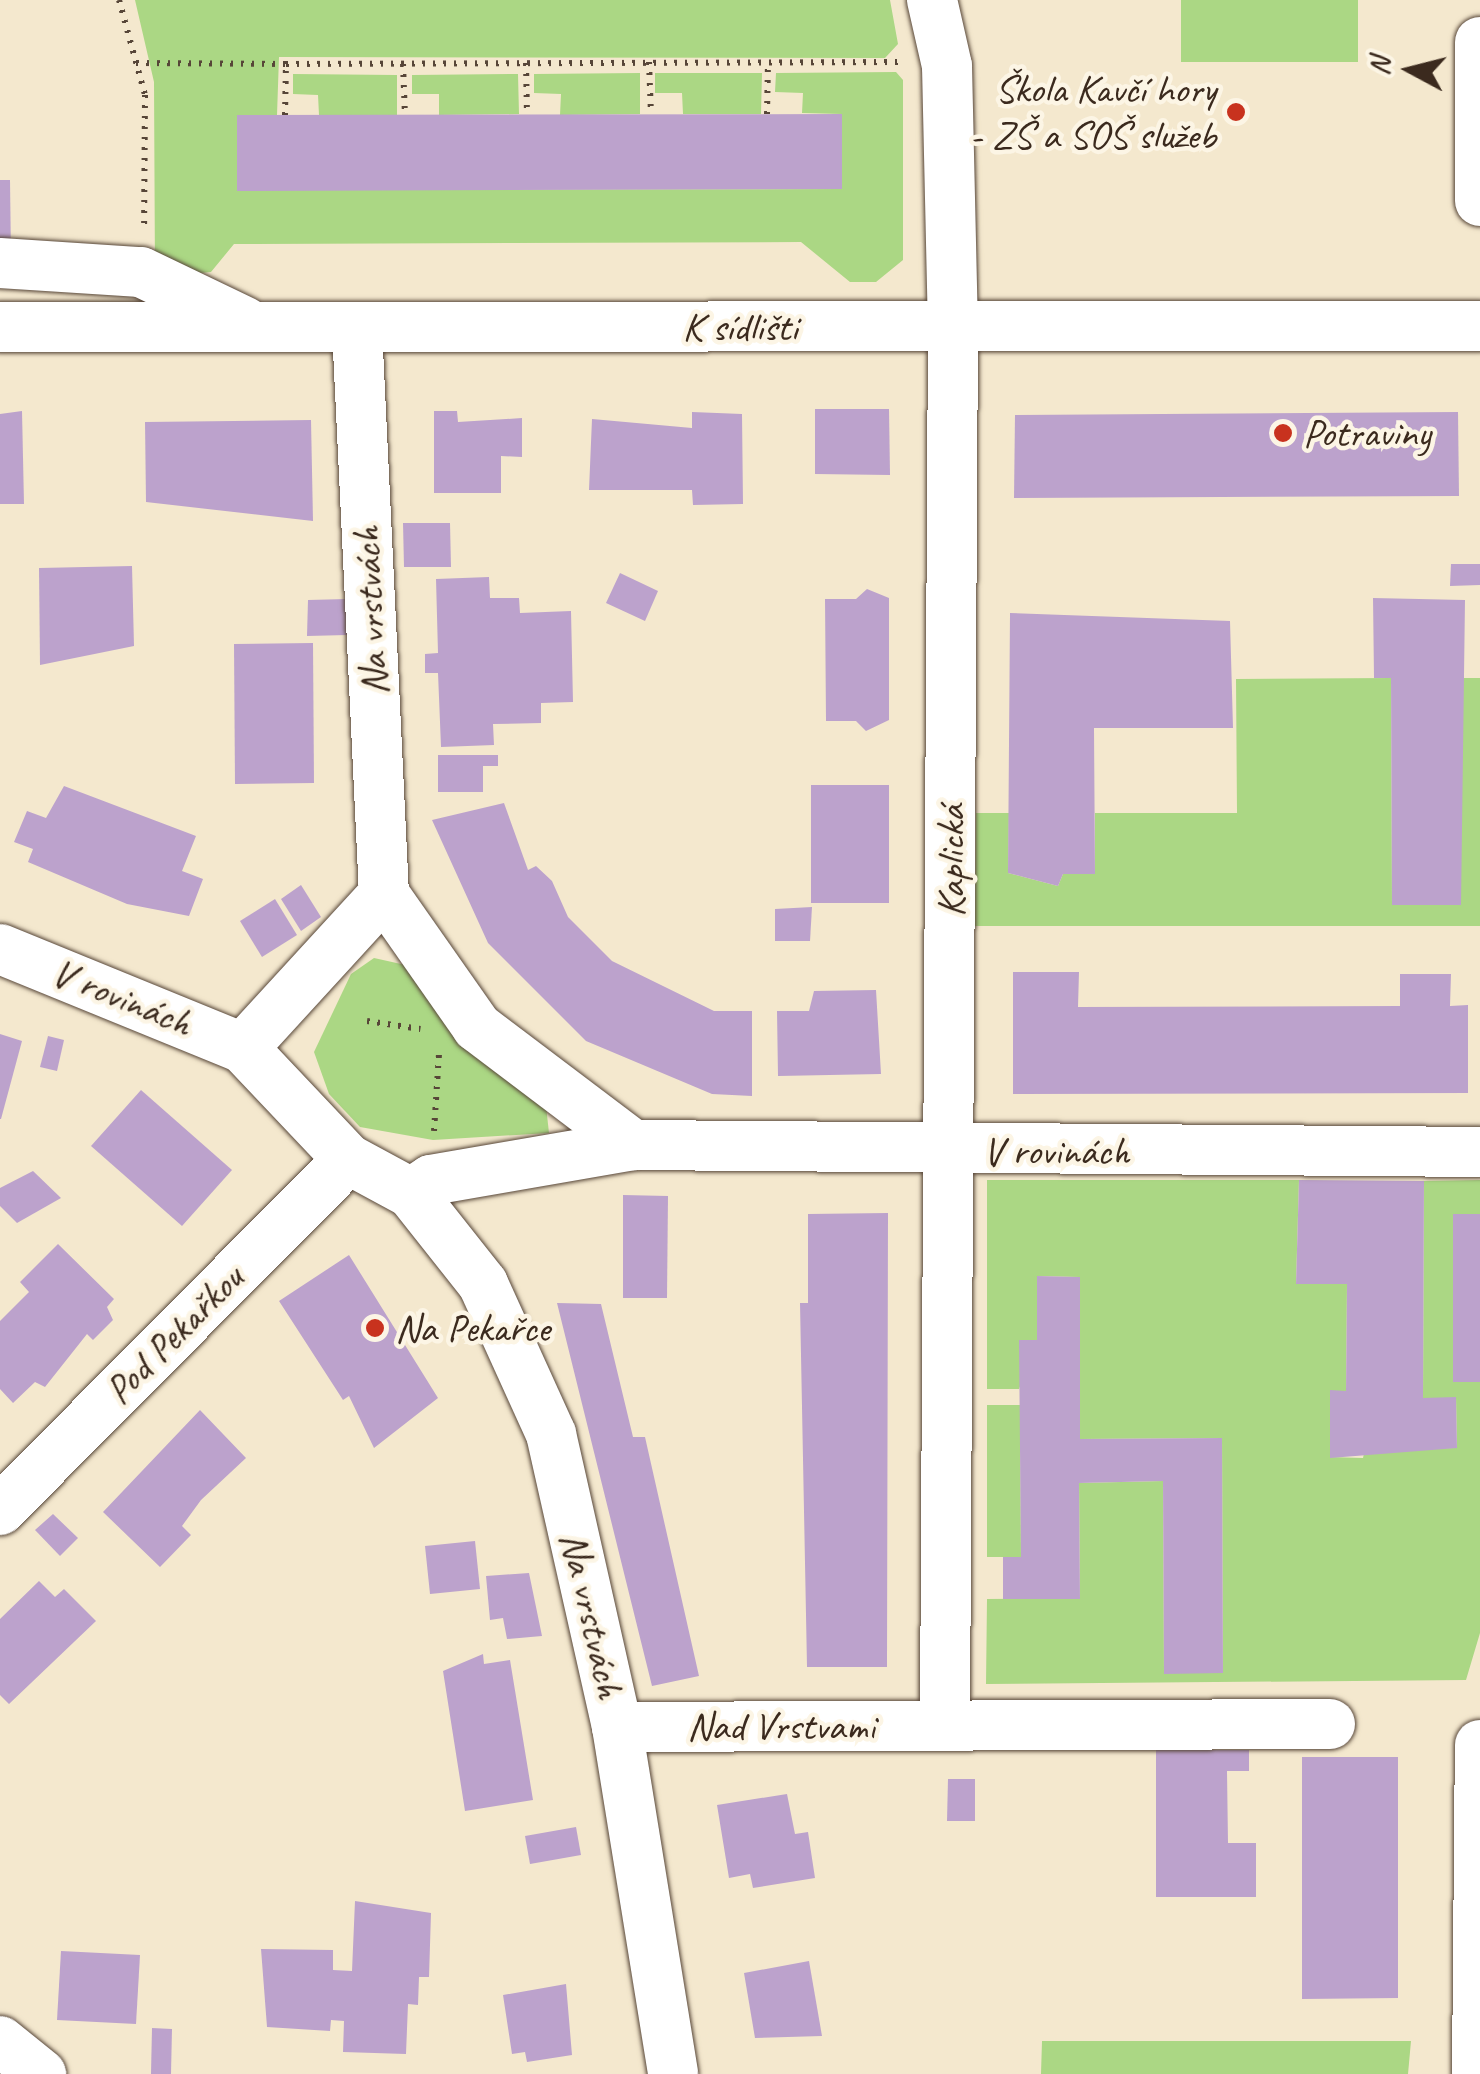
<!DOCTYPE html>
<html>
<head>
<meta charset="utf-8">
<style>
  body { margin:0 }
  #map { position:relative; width:1480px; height:2074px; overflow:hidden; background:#f4e8ce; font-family:Caveat,sans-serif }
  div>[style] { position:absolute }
  .green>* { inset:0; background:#abd784 }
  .building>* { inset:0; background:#bca2cc }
  .path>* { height:6px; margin-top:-3px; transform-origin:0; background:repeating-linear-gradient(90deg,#574638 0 2.5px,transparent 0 10.5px) }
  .roads { filter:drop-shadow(0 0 2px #574638) drop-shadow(0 0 2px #574638) }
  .minor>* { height:50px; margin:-25px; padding:0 25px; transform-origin:25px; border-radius:25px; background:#fff }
  .dots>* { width:28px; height:28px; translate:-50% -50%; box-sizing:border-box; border:5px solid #fcf5e5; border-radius:50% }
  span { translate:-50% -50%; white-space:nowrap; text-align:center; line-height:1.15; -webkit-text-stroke:9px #fcf5e5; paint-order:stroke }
  .poi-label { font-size:40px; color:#3b2a1e }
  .right { translate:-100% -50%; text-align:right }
  .left { translate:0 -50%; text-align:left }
  .street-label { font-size:40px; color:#3b2a1e }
  .north { position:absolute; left:1360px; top:20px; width:100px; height:100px; -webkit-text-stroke:8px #fcf5e5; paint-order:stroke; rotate:277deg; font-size:28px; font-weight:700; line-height:40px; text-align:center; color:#3b2a1e }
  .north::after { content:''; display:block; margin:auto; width:35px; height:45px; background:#3b2a1e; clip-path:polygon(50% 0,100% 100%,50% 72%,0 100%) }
</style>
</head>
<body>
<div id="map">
  <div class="green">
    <i style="clip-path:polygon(135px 0,890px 0,898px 44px,885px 58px,279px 57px,277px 115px,237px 116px,237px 190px,842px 189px,842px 114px,802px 113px,803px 93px,775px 92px,776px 73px,896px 72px,903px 80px,903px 260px,876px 282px,850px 282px,801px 242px,234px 244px,211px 272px,155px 277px,154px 82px)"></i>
    <i style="clip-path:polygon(1181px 0,1358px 0,1358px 62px,1181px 62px)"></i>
    <i style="clip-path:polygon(640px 73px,640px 114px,560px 115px,561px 94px,534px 93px,534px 74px)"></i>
    <i style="clip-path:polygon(655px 73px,762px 73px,761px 114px,683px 114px,682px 93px,655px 93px)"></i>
    <i style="clip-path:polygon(293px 74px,397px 75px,397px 115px,319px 115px,318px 95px,293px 94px)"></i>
    <i style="clip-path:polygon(518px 74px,519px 114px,439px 115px,439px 94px,412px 94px,412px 75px)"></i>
    <i style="clip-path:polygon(1391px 678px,1392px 905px,1460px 678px,1480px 678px,1480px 926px,975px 926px,976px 813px,1009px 813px,1008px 873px,1058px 886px,1063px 874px,1095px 874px,1095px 813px,1237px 813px,1236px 679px)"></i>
    <i style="clip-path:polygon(374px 958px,410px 966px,546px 1106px,549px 1133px,433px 1140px,360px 1127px,329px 1094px,314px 1052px,351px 974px)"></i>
    <i style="clip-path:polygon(987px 1180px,1299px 1180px,1296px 1284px,1347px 1284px,1346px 1391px,1330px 1391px,1330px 1457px,1363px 1458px,1365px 1449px,1457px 1448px,1456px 1398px,1423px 1398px,1424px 1181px,1480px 1180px,1480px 1214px,1453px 1215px,1453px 1381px,1480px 1382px,1480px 1633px,1466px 1680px,986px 1684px,987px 1599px,1080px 1598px,1079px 1483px,1163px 1481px,1164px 1673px,1223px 1672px,1222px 1438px,1080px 1439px,1079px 1277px,1037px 1276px,1037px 1340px,1019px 1389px,987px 1389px)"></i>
    <i style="clip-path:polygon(987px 1405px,1020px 1405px,1021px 1557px,987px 1557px)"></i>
    <i style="clip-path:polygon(1042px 2041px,1411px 2041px,1408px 2074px,1041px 2074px)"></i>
  </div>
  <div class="building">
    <i style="clip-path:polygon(842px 114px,842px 189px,237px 191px,237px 115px)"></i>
    <i style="clip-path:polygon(0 180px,10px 180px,11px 258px,0 258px)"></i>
    <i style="clip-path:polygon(815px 409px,889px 409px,890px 475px,815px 474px)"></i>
    <i style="clip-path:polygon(22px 411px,24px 504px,0 504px,0 414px)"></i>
    <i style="clip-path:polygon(434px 411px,457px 411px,458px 422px,522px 418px,522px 457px,501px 456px,501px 493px,434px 493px)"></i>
    <i style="clip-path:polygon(692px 412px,742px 414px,743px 504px,693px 505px,692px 490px,589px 490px,592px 419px,692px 428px)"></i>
    <i style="clip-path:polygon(1458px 412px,1459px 496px,1014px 498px,1015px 415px)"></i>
    <i style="clip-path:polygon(311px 420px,313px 521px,146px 502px,145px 422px)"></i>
    <i style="clip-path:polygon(403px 523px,450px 523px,451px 567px,404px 567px)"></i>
    <i style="clip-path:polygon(1451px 564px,1480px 564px,1480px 585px,1450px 586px)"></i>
    <i style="clip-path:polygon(132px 566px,134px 646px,40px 665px,39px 568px)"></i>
    <i style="clip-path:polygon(620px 573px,658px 591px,645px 621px,606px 603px)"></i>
    <i style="clip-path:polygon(489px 577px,490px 598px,519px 598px,520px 613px,571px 611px,573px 702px,541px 703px,541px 723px,493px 724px,494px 745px,441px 747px,438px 673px,425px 673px,425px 654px,438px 653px,436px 579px)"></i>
    <i style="clip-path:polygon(867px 589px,889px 598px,889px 720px,866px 731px,856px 721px,826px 721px,825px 599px,856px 599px)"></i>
    <i style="clip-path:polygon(1373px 598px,1465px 600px,1461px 905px,1392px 905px,1391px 678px,1374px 678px)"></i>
    <i style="clip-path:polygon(347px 599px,347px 635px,307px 636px,308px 600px)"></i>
    <i style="clip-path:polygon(1010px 613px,1230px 621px,1233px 728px,1094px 728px,1095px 874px,1063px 874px,1058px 886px,1008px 873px)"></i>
    <i style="clip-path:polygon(313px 643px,314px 783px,235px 784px,234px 644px)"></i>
    <i style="clip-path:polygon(438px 755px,498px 755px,498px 766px,483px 766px,483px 792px,438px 792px)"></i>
    <i style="clip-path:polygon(811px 785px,889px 785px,889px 903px,811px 903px)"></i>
    <i style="clip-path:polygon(64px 786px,196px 836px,182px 871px,203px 879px,189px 916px,127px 904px,28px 862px,33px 849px,14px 842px,27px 811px,46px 818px)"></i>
    <i style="clip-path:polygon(504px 803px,528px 870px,536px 866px,552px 881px,568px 917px,612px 961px,714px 1011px,752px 1011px,752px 1096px,712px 1094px,586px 1041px,488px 943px,432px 820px)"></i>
    <i style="clip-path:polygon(301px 885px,321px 917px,301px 931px,281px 899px)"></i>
    <i style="clip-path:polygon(275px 899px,297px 935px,262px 957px,240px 921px)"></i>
    <i style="clip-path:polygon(812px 907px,810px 941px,775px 941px,775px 909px)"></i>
    <i style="clip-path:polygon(1013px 972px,1079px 972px,1078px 1007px,1400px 1006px,1400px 974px,1451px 974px,1450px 1006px,1468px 1005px,1468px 1093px,1013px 1094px)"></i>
    <i style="clip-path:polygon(876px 990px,881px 1074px,778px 1076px,777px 1011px,809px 1011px,814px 991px)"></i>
    <i style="clip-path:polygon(0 1034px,22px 1041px,1px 1119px,0 1119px)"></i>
    <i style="clip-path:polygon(48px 1036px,64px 1040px,57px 1071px,40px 1067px)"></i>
    <i style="clip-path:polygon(141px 1090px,232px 1170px,182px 1226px,91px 1146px)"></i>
    <i style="clip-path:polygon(33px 1171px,61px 1198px,17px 1223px,0 1206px,0 1188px)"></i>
    <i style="clip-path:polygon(1299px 1180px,1424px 1181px,1423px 1398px,1456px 1397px,1457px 1448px,1330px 1458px,1330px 1390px,1346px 1391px,1347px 1284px,1296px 1284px)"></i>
    <i style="clip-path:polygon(623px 1195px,668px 1196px,667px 1298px,623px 1298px)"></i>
    <i style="clip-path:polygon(888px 1213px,887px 1667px,807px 1667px,800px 1303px,808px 1303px,808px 1214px)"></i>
    <i style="clip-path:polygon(1453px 1214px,1480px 1214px,1480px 1382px,1453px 1382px)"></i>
    <i style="clip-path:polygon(58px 1244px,114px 1299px,107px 1307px,113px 1320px,93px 1340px,87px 1334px,45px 1387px,35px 1382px,13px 1403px,0 1389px,0 1321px,29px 1292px,20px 1282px)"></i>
    <i style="clip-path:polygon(349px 1255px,438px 1398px,374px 1448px,349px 1396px,343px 1400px,279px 1301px)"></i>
    <i style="clip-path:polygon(1037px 1276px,1080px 1277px,1080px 1439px,1222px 1438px,1223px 1673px,1164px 1674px,1163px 1481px,1079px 1483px,1080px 1599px,1003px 1599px,1003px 1557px,1021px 1557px,1019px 1340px,1037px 1340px)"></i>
    <i style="clip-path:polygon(557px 1303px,601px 1304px,633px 1437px,645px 1437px,699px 1676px,652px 1686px)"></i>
    <i style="clip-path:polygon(200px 1410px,246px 1458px,201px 1500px,182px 1526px,191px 1535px,160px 1567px,103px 1512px)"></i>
    <i style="clip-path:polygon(53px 1514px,78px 1538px,60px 1556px,35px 1530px)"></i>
    <i style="clip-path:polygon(475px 1541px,480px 1589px,430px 1594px,425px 1546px)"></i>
    <i style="clip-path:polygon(529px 1573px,542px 1636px,507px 1639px,503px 1618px,490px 1620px,486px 1576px)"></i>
    <i style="clip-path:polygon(39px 1581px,55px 1597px,64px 1589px,96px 1621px,9px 1704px,0 1695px,0 1619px)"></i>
    <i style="clip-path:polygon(483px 1654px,484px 1664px,510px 1660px,533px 1800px,465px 1811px,443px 1671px)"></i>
    <i style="clip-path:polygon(1156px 1750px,1249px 1750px,1249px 1771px,1227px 1771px,1228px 1843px,1256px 1843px,1256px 1897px,1156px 1897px)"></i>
    <i style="clip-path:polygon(1302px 1757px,1398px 1757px,1398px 1998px,1302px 1999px)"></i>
    <i style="clip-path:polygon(948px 1779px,975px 1779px,975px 1821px,947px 1821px)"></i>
    <i style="clip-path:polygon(787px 1794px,795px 1834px,808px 1832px,815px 1878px,753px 1888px,750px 1874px,729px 1878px,717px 1805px)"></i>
    <i style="clip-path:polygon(576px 1827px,581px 1855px,530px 1864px,525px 1836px)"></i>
    <i style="clip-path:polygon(355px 1901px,431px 1913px,429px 1977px,419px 1977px,418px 2005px,408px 2004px,406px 2054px,343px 2052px,344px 2021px,331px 2020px,330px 2031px,267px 2027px,261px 1949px,333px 1950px,333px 1970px,352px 1971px)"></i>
    <i style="clip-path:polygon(61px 1951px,140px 1955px,136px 2024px,57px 2020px)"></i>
    <i style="clip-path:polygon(809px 1961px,822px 2036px,755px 2038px,744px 1973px)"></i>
    <i style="clip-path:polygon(566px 1984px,572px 2055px,527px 2062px,525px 2052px,512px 2054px,503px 1995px)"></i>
    <i style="clip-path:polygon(152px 2028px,172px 2029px,171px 2074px,151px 2074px)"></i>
  </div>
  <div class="path">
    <i style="left:119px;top:0;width:98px;rotate:74.7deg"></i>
    <i style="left:145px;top:95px;width:131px;rotate:90.4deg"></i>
    <i style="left:649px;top:62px;width:52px;rotate:87.8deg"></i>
    <i style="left:136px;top:63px;width:150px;rotate:0.4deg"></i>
    <i style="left:526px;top:63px;width:52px;rotate:88.9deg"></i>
    <i style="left:403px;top:64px;width:51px;rotate:87.8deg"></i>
    <i style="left:767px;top:114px;width:52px;rotate:-88.9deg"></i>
    <i style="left:285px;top:115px;width:51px;rotate:-88.9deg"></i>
    <i style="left:286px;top:64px;width:614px;rotate:-0.19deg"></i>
    <i style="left:367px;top:1021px;width:54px;rotate:8.6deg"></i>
    <i style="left:434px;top:1131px;width:77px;rotate:-86.3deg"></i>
  </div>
  <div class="roads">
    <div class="minor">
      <i style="left:932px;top:0;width:68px;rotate:77.2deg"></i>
      <i style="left:947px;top:66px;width:260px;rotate:88.7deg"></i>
      <i style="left:953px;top:326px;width:1399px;rotate:90.33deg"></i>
      <i style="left:1480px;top:42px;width:159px;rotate:90deg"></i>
      <i style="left:0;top:263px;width:141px;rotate:3.7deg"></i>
      <i style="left:141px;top:272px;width:115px;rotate:25.7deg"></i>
      <i style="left:0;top:327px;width:1480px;rotate:-0.04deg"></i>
      <i style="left:357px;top:328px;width:567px;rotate:87.27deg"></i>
      <i style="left:384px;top:894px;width:162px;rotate:55deg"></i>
      <i style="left:477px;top:1027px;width:196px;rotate:37.1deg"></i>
      <i style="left:0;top:949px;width:262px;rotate:22.2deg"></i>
      <i style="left:243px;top:1048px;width:153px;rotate:46.6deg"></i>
      <i style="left:348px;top:1159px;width:72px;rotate:28.4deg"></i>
      <i style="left:411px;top:1193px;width:116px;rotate:51.6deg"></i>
      <i style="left:483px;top:1284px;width:165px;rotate:65.6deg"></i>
      <i style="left:551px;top:1434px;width:300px;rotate:77.3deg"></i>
      <i style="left:617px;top:1727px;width:351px;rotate:80.8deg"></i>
      <i style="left:243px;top:1048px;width:209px;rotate:-47.5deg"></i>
      <i style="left:411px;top:1193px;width:24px;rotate:-33deg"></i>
      <i style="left:431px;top:1180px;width:205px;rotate:-9.8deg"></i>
      <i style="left:633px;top:1145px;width:847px;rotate:0.47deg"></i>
      <i style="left:0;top:1510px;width:494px;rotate:-45.2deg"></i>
      <i style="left:617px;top:1727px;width:713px;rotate:-0.24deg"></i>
      <i style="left:0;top:2041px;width:53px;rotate:38.8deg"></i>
      <i style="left:1477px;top:2074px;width:329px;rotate:-89.5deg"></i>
    </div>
  </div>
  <div class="dots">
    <i style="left:1236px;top:112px;background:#c8321e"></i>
    <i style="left:1283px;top:433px;background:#c8321e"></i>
    <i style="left:375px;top:1328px;background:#c8321e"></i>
  </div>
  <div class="poi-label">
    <span class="right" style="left:1216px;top:112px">Škola Kavčí hory<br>- ZŠ a SOŠ služeb</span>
    <span class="left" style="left:1303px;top:433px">Potraviny</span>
    <span class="left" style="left:395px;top:1328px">Na Pekařce</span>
  </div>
  <div class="street-label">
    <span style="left:740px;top:327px">K sídlišti</span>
    <span style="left:370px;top:611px;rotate:-93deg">Na vrstvách</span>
    <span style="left:951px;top:861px;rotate:-90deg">Kaplická</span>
    <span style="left:122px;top:997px;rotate:22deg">V rovinách</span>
    <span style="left:1056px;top:1151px">V rovinách</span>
    <span style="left:174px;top:1334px;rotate:-45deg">Pod Pekařkou</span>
    <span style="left:592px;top:1615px;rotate:77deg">Na vrstvách</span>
    <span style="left:781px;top:1726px">Nad Vrstvami</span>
  </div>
  <div class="north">N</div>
</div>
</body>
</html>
